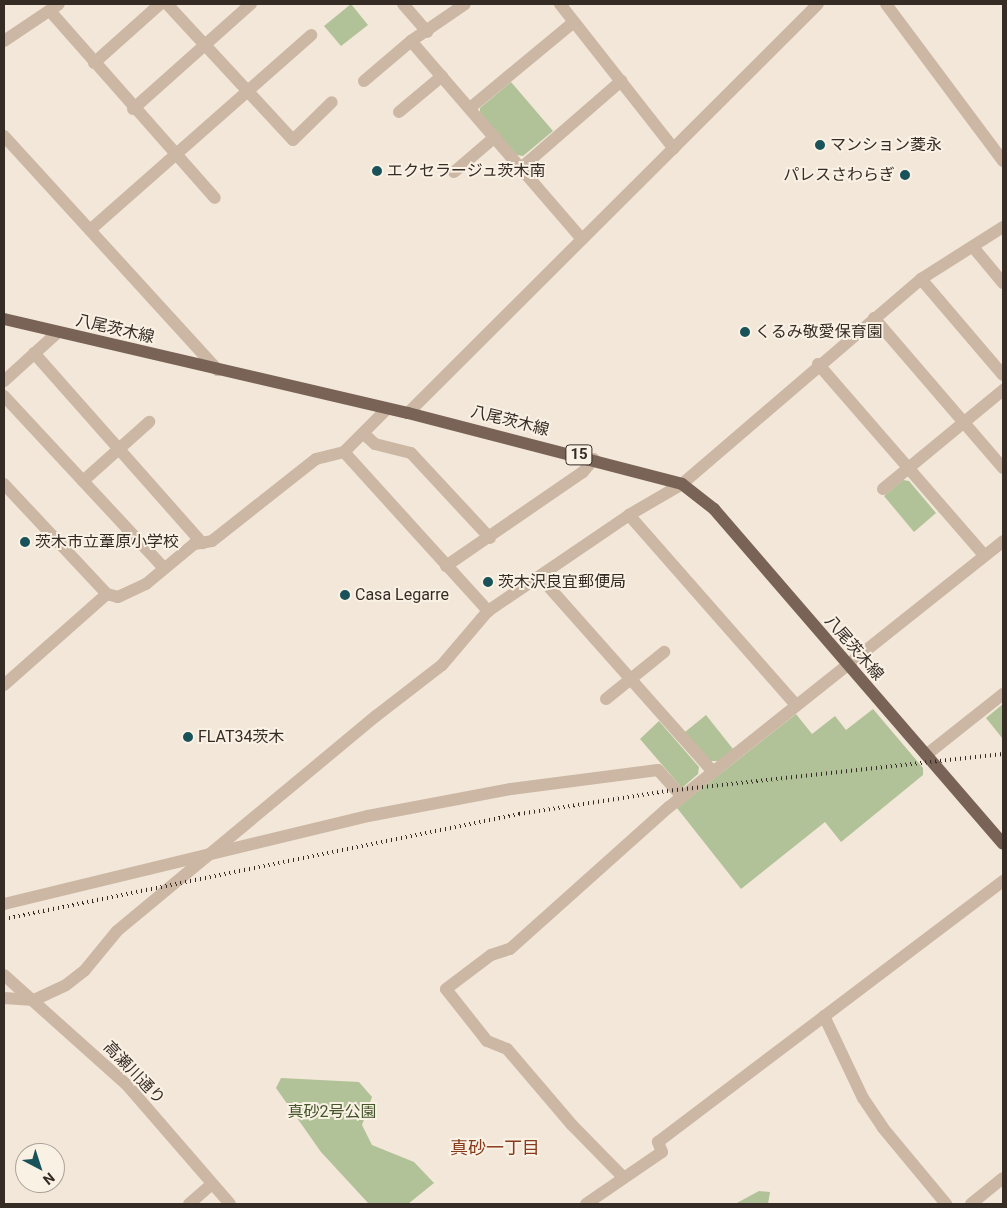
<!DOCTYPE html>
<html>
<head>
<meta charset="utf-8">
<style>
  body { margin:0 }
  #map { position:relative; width:1007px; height:1208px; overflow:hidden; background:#f2e7d8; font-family:Roboto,"Noto Sans JP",sans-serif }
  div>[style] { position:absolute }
  .green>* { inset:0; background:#b2c298 }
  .minor>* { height:12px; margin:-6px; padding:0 6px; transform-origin:6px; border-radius:6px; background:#cbb7a4 }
  .tertiary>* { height:12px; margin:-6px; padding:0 6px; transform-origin:6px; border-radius:6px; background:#cbb7a4 }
  .primary>* { height:12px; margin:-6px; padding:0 6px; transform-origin:6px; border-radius:6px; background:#786356 }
  .rail>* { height:4px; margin-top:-2px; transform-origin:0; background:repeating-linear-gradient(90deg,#362c26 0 1px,transparent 0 5px) }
  .dots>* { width:14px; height:14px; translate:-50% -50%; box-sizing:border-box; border:2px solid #faf1e5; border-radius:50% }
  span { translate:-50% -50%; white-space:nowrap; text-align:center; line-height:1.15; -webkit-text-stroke:4px #faf1e5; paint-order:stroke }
  .shield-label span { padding:1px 4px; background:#faf1e5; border:1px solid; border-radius:4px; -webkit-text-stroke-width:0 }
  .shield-label { font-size:15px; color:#362c26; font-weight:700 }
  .poi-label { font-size:16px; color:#362c26 }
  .left { translate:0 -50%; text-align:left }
  .right { translate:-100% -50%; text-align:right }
  .street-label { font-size:16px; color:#362c26 }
  .park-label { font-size:16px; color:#435529 }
  .neighbourhood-label { font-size:18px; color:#883a1b }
  .frame { position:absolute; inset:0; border:5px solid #362c26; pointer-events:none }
  .north { position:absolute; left:15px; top:1143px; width:50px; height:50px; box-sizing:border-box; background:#faf1e5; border:1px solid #aca299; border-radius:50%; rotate:140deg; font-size:14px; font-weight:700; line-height:20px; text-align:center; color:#362c26 }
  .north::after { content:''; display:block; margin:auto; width:18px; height:22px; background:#1a5259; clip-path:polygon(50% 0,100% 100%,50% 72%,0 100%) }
</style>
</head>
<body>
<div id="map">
  <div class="green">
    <i style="clip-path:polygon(351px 4px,368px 25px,341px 46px,324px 26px)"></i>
    <i style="clip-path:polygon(511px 82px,553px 131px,523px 156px,517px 155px,480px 116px,480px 108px)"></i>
    <i style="clip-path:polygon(903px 480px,909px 481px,936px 513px,914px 532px,884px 496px)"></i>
    <i style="clip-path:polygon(1003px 704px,1003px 739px,986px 718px)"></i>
    <i style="clip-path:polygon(873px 709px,923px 768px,923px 775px,841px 842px,825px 822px,741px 889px,677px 808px,796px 714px,812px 734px,835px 716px,846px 730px)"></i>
    <i style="clip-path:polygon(706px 715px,733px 749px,719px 761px,709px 761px,685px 732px)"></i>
    <i style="clip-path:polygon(659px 721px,699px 767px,698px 774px,682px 788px,640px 739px)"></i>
    <i style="clip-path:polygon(281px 1078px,359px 1082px,372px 1097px,362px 1125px,372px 1145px,414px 1162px,434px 1183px,408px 1204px,369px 1204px,321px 1152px,276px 1088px)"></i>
    <i style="clip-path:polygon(759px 1191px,770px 1192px,768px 1204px,735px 1204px)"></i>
  </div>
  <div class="minor">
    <i style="left:167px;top:4px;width:185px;rotate:47.2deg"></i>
    <i style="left:293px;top:140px;width:54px;rotate:-44.3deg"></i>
    <i style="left:403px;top:4px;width:37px;rotate:49deg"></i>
    <i style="left:560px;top:4px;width:184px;rotate:51.8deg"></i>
    <i style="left:886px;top:4px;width:196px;rotate:53.3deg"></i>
    <i style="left:50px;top:11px;width:249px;rotate:48.6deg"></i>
    <i style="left:4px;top:41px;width:66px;rotate:-33.9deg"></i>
    <i style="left:411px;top:41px;width:262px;rotate:49.2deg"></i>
    <i style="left:94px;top:63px;width:89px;rotate:-41.8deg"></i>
    <i style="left:364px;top:81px;width:62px;rotate:-40.4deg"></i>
    <i style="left:411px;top:41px;width:65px;rotate:-34.4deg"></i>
    <i style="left:470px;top:108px;width:135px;rotate:-39.6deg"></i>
    <i style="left:133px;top:109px;width:158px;rotate:-41.7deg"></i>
    <i style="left:399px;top:112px;width:56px;rotate:-39.9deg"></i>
    <i style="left:521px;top:168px;width:133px;rotate:-41deg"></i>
    <i style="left:454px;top:172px;width:54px;rotate:-40.5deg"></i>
    <i style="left:90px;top:230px;width:295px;rotate:-41.4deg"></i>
    <i style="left:973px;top:247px;width:47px;rotate:50.2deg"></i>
    <i style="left:921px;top:279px;width:126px;rotate:49.5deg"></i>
    <i style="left:874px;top:318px;width:198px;rotate:49.3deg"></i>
    <i style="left:34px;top:353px;width:254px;rotate:48.5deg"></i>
    <i style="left:818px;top:364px;width:254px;rotate:49deg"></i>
    <i style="left:4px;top:381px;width:73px;rotate:-42.2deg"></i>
    <i style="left:4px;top:396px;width:235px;rotate:47.1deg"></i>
    <i style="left:363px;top:433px;width:16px;rotate:43deg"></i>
    <i style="left:375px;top:444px;width:37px;rotate:14deg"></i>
    <i style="left:411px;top:453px;width:116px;rotate:47.1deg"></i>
    <i style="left:344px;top:452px;width:215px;rotate:47.8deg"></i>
    <i style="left:83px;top:481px;width:89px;rotate:-41.8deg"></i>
    <i style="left:4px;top:484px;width:151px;rotate:46.9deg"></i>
    <i style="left:107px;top:594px;width:11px;rotate:15deg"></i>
    <i style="left:118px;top:597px;width:31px;rotate:-25deg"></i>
    <i style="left:146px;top:584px;width:62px;rotate:-39.8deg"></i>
    <i style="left:194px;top:544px;width:18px;rotate:-9deg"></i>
    <i style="left:212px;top:541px;width:132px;rotate:-38.3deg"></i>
    <i style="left:316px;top:459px;width:29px;rotate:-14deg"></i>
    <i style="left:344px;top:452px;width:61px;rotate:-45deg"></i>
    <i style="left:883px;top:489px;width:156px;rotate:-39.5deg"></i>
    <i style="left:629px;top:515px;width:253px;rotate:48.7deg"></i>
    <i style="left:446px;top:566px;width:166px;rotate:-34.5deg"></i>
    <i style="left:583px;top:472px;width:17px;rotate:-50deg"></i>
    <i style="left:540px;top:577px;width:261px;rotate:48.4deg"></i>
    <i style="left:4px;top:685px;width:137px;rotate:-41.5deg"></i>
    <i style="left:606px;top:699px;width:75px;rotate:-39deg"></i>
    <i style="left:926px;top:755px;width:98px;rotate:-38.4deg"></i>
    <i style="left:4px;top:904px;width:374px;rotate:-13.6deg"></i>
    <i style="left:368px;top:816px;width:146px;rotate:-10.7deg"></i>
    <i style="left:511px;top:789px;width:148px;rotate:-7.4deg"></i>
    <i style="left:658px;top:770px;width:36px;rotate:48deg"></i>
    <i style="left:4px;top:998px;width:30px;rotate:4deg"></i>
    <i style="left:34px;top:1000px;width:35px;rotate:-25deg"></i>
    <i style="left:66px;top:985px;width:24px;rotate:-38deg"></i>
    <i style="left:85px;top:970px;width:50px;rotate:-50.6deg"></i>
    <i style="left:117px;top:931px;width:337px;rotate:-39.7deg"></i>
    <i style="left:376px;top:716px;width:83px;rotate:-37.7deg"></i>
    <i style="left:442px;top:665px;width:71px;rotate:-49.6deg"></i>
    <i style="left:488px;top:611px;width:171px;rotate:-34.2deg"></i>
    <i style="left:629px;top:515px;width:61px;rotate:-30.3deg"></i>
    <i style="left:682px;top:484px;width:315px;rotate:-40.6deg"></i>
    <i style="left:921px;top:279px;width:97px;rotate:-32.4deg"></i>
    <i style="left:824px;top:1016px;width:91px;rotate:64.6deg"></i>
    <i style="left:863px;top:1098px;width:36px;rotate:56deg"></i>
    <i style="left:883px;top:1128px;width:99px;rotate:50.3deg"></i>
    <i style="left:623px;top:1177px;width:73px;rotate:-134.4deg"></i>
    <i style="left:572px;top:1125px;width:100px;rotate:-130.5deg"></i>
    <i style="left:507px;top:1049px;width:22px;rotate:-158deg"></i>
    <i style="left:487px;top:1041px;width:66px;rotate:-128.3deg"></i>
    <i style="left:446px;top:989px;width:56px;rotate:-37.1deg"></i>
    <i style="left:491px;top:955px;width:20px;rotate:-18deg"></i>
    <i style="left:510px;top:949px;width:213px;rotate:-41.8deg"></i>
    <i style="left:669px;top:807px;width:427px;rotate:-38.5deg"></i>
    <i style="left:189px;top:1204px;width:30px;rotate:-41deg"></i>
    <i style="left:586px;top:1204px;width:92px;rotate:-34.4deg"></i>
    <i style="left:662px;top:1152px;width:11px;rotate:-112deg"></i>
    <i style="left:658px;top:1142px;width:433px;rotate:-37.1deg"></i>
  </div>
  <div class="tertiary">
    <i style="left:4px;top:136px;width:317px;rotate:47.6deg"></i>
    <i style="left:408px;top:413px;width:579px;rotate:-44.93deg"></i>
    <i style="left:4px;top:975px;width:165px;rotate:41.8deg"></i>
    <i style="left:127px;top:1085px;width:157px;rotate:49.1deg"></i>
    <i style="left:971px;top:1204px;width:41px;rotate:-39.1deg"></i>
  </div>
  <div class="primary">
    <i style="left:4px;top:319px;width:415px;rotate:13.1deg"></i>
    <i style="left:408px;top:413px;width:283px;rotate:14.5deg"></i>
    <i style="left:682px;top:484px;width:41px;rotate:38deg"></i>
    <i style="left:714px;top:509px;width:442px;rotate:49.2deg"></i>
  </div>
  <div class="rail">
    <i style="left:4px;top:919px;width:526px;rotate:-11.52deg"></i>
    <i style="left:519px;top:814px;width:150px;rotate:-8.8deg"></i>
    <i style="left:667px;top:791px;width:338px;rotate:-6.3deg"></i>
  </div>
  <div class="dots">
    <i style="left:820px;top:145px;background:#1a5259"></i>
    <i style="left:377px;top:171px;background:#1a5259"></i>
    <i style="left:905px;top:175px;background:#1a5259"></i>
    <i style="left:745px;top:332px;background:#1a5259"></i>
    <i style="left:25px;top:542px;background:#1a5259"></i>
    <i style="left:488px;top:582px;background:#1a5259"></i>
    <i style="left:345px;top:595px;background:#1a5259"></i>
    <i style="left:188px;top:737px;background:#1a5259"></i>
  </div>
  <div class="shield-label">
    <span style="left:579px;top:455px">15</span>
  </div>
  <div class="poi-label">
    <span class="left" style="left:830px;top:145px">マンション菱永</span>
    <span class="left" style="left:387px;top:171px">エクセラージュ茨木南</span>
    <span class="right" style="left:895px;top:175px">パレスさわらぎ</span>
    <span class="left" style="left:755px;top:332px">くるみ敬愛保育園</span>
    <span class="left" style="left:35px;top:542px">茨木市立葦原小学校</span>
    <span class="left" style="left:498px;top:582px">茨木沢良宜郵便局</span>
    <span class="left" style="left:355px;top:595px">Casa Legarre</span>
    <span class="left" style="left:198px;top:737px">FLAT34茨木</span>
  </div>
  <div class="street-label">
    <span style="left:115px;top:329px;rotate:13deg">八尾茨木線</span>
    <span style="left:510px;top:421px;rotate:14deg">八尾茨木線</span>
    <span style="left:854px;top:648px;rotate:49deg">八尾茨木線</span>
    <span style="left:134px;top:1073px;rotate:46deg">高瀬川通り</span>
  </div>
  <div class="park-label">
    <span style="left:332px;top:1112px">真砂2号公園</span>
  </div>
  <div class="neighbourhood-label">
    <span style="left:495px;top:1148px">真砂一丁目</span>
  </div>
  <div class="frame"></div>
  <div class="north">N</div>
</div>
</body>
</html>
